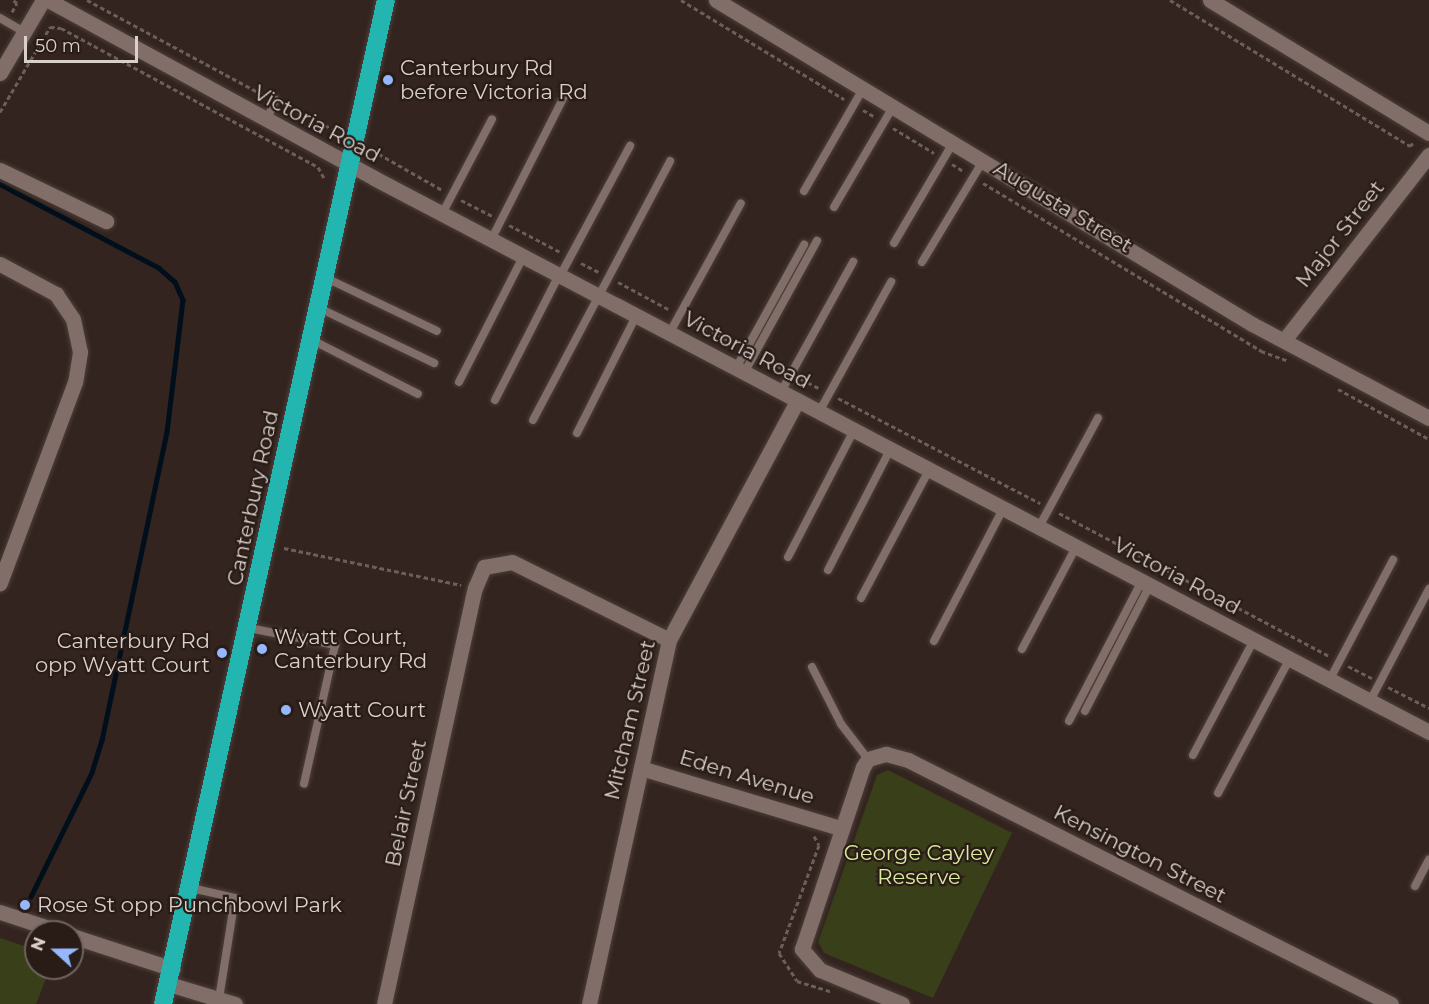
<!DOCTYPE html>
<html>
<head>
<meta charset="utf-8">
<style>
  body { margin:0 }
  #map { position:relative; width:1429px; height:1004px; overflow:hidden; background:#33241f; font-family:Montserrat,sans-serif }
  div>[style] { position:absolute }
  .green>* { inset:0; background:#383f19 }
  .stream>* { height:4.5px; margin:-2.25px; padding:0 2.25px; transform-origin:2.25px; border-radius:2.25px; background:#000f1b }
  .path>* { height:3px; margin-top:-1.5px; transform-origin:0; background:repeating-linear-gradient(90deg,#6c5e5a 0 4.5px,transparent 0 7.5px) }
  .roads { filter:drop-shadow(0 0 2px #4c3f3b) drop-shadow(0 0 2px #4c3f3b) }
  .lane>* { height:8px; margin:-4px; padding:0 4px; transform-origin:4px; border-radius:4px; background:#816e68 }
  .street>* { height:15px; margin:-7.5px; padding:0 7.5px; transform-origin:7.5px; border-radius:7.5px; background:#816e68 }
  .secondary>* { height:15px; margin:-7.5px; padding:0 7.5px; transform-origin:7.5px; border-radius:7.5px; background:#816e68 }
  .highway>* { height:18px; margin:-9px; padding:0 9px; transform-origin:9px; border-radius:9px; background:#23b6b0 }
  .dots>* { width:16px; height:16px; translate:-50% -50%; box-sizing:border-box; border:3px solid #291b16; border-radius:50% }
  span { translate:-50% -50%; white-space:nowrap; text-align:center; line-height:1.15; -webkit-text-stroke:4.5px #291b16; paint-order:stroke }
  .poi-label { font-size:21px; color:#d9cfcb }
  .left { translate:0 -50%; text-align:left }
  .right { translate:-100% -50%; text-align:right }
  .street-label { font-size:21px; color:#d9cfcb }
  .park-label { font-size:21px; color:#daeaa0 }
  .north { position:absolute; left:24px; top:920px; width:60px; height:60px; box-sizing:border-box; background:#291b16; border:2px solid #6f635e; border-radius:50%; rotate:291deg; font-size:16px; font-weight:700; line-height:24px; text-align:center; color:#d9cfcb }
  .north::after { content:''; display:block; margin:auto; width:21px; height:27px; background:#94b7fd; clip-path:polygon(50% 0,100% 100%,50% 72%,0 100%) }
  .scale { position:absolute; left:24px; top:36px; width:114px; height:27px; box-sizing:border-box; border:3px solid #d9cfcb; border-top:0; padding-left:8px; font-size:18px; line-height:21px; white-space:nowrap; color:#d9cfcb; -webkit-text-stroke:4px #291b16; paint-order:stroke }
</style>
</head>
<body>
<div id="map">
  <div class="green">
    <i style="clip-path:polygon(888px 770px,1012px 833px,933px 998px,824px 953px,818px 942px,877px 775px)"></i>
    <i style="clip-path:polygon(0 938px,36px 950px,36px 968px,50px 968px,36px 1004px,0 1004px)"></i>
  </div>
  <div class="stream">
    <i style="left:0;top:184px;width:180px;rotate:27.8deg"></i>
    <i style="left:159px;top:268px;width:21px;rotate:41deg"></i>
    <i style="left:175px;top:282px;width:20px;rotate:66deg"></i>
    <i style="left:183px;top:300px;width:133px;rotate:96.9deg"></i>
    <i style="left:167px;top:432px;width:315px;rotate:101.9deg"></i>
    <i style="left:102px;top:740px;width:34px;rotate:107deg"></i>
    <i style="left:92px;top:773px;width:138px;rotate:116.2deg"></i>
  </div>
  <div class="path">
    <i style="left:87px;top:0;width:202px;rotate:28.3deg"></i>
    <i style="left:681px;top:0;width:191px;rotate:31.3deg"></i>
    <i style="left:1170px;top:0;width:281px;rotate:31.3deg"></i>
    <i style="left:1410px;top:146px;width:4px;rotate:-45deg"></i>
    <i style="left:12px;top:12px;width:10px;rotate:-61deg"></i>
    <i style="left:17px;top:3px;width:5px;rotate:-143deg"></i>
    <i style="left:284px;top:106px;width:56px;rotate:25.2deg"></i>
    <i style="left:863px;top:110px;width:14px;rotate:30deg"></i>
    <i style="left:0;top:112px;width:99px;rotate:-59.5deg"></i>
    <i style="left:50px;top:27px;width:11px;rotate:5deg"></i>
    <i style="left:61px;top:28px;width:292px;rotate:28.4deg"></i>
    <i style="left:318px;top:167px;width:13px;rotate:61deg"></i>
    <i style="left:893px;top:128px;width:48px;rotate:31.4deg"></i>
    <i style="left:372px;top:150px;width:81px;rotate:29.7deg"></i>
    <i style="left:952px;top:164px;width:15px;rotate:32deg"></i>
    <i style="left:983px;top:183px;width:325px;rotate:31.1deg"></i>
    <i style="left:1261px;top:351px;width:29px;rotate:20deg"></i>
    <i style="left:461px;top:200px;width:36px;rotate:27deg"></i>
    <i style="left:509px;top:225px;width:60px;rotate:27.8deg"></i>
    <i style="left:581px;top:263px;width:20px;rotate:27deg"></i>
    <i style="left:618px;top:282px;width:59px;rotate:28.3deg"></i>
    <i style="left:690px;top:320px;width:53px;rotate:28deg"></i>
    <i style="left:764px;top:359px;width:20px;rotate:27deg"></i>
    <i style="left:801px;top:379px;width:20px;rotate:27deg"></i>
    <i style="left:1338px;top:389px;width:104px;rotate:28.8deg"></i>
    <i style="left:838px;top:398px;width:228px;rotate:27.5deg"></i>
    <i style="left:1059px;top:513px;width:306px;rotate:27.9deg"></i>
    <i style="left:284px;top:548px;width:181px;rotate:11.8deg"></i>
    <i style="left:1348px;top:666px;width:27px;rotate:27deg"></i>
    <i style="left:1388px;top:687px;width:46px;rotate:27.1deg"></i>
    <i style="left:814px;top:836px;width:10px;rotate:61deg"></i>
    <i style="left:819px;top:845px;width:115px;rotate:110.3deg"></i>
    <i style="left:779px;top:953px;width:33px;rotate:57deg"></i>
    <i style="left:797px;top:981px;width:37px;rotate:17deg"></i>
  </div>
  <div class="roads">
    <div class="lane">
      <i style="left:0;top:18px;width:28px;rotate:30deg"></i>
      <i style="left:267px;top:120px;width:22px;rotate:-69deg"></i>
      <i style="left:804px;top:191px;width:118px;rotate:-60deg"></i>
      <i style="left:834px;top:207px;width:116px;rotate:-59.5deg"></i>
      <i style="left:442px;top:214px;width:107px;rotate:-62.2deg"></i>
      <i style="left:491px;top:240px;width:161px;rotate:-63deg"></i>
      <i style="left:894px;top:243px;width:116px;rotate:-59.5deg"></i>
      <i style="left:922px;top:262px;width:118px;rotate:-58.9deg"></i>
      <i style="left:560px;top:276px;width:148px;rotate:-61.7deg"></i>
      <i style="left:324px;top:277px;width:125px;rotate:25.5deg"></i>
      <i style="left:317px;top:307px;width:130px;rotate:25.6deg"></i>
      <i style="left:669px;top:334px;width:149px;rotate:-61.2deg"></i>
      <i style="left:310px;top:339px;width:121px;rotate:27deg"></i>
      <i style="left:736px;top:368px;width:141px;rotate:-61.1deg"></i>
      <i style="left:744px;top:373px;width:151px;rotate:-61.1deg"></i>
      <i style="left:459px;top:382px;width:140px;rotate:-62.9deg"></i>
      <i style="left:781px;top:392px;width:149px;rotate:-61deg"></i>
      <i style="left:495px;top:400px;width:140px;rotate:-62.9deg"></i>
      <i style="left:819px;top:412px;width:149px;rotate:-61deg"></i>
      <i style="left:533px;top:420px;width:293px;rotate:-62.1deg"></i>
      <i style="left:577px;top:433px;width:131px;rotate:-63.2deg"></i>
      <i style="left:1039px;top:527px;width:124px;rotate:-61.6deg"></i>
      <i style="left:788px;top:557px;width:143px;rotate:-62.5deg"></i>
      <i style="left:828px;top:570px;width:135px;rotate:-62.7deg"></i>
      <i style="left:861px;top:598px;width:145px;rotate:-62deg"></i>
      <i style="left:249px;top:628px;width:88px;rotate:11.2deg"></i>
      <i style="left:335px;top:645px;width:142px;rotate:102.6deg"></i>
      <i style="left:934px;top:641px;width:149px;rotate:-62.4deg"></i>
      <i style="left:1022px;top:649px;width:115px;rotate:-62.1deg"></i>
      <i style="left:812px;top:667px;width:64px;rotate:63deg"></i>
      <i style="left:841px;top:724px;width:44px;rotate:52.4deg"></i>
      <i style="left:1330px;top:679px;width:135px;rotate:-62.1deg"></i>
      <i style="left:1370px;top:701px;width:127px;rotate:-62.2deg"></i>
      <i style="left:1085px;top:711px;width:142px;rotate:-62.7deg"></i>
      <i style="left:1069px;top:721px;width:158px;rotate:-62.5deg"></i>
      <i style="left:1193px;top:755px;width:130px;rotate:-62.1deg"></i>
      <i style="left:1218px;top:793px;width:153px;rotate:-61.9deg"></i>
      <i style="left:1415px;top:886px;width:30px;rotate:-62deg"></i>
      <i style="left:191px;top:888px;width:45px;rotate:12.8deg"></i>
      <i style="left:235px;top:898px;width:102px;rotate:99deg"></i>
    </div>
    <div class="street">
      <i style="left:48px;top:0;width:371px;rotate:28.6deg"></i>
      <i style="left:374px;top:178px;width:1192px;rotate:27.7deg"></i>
      <i style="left:716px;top:0;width:626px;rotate:31.15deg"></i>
      <i style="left:1252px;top:324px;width:200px;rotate:28deg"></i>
      <i style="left:0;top:73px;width:85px;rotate:-59.5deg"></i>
      <i style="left:0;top:170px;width:118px;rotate:25.7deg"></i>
      <i style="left:0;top:264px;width:64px;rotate:28.2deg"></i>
      <i style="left:56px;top:294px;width:30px;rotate:56deg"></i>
      <i style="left:73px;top:319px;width:34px;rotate:78deg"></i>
      <i style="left:80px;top:352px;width:30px;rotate:99deg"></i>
      <i style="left:75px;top:382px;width:215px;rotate:110.5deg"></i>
      <i style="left:1285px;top:339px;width:234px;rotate:-52deg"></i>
      <i style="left:641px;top:768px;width:208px;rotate:16.8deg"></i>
      <i style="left:0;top:912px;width:64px;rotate:18.2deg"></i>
      <i style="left:72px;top:936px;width:106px;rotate:18.1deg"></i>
      <i style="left:169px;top:984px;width:69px;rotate:16.9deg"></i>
      <i style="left:384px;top:1004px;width:426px;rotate:-77.7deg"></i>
      <i style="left:475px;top:588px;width:23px;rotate:-67deg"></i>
      <i style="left:484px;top:567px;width:28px;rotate:-10deg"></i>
      <i style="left:512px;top:562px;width:175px;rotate:26.4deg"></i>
      <i style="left:589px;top:1004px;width:373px;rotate:-77.6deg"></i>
      <i style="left:669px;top:640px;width:271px;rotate:-61.8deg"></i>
      <i style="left:902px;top:1004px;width:89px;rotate:-157.5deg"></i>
      <i style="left:820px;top:970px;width:28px;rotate:-131deg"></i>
      <i style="left:802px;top:949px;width:192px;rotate:-71.5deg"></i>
      <i style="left:863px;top:767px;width:9px;rotate:-58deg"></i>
      <i style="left:868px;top:759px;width:19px;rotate:-16deg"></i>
      <i style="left:886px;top:754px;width:23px;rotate:15deg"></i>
      <i style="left:908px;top:760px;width:541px;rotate:26.8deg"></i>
    </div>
    <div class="secondary">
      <i style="left:1210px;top:0;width:256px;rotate:31.3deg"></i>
    </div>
    <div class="highway">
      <i style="left:163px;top:1004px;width:1028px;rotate:-77.48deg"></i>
    </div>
  </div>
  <div class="dots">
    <i style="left:388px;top:80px;background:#94b7fd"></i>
    <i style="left:262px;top:649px;background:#94b7fd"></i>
    <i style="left:222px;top:653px;background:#94b7fd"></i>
    <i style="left:286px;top:710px;background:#94b7fd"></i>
    <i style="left:25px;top:905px;background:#94b7fd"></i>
  </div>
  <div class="poi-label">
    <span class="left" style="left:400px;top:80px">Canterbury Rd<br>before Victoria Rd</span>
    <span class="left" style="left:274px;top:649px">Wyatt Court,<br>Canterbury Rd</span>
    <span class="right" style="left:210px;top:653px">Canterbury Rd<br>opp Wyatt Court</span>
    <span class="left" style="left:298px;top:710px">Wyatt Court</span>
    <span class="left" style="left:37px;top:905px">Rose St opp Punchbowl Park</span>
  </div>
  <div class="street-label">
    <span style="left:317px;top:124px;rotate:28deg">Victoria Road</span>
    <span style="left:1063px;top:207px;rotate:31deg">Augusta Street</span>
    <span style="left:1340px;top:234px;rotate:-52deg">Major Street</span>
    <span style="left:747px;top:350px;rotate:28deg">Victoria Road</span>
    <span style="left:253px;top:498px;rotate:-78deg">Canterbury Road</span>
    <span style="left:1177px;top:576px;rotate:28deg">Victoria Road</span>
    <span style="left:630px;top:720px;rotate:-77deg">Mitcham Street</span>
    <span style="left:747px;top:777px;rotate:17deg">Eden Avenue</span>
    <span style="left:406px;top:803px;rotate:-78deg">Belair Street</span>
    <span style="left:1140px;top:854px;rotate:27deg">Kensington Street</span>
  </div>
  <div class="park-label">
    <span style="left:919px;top:865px">George Cayley<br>Reserve</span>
  </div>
  <div class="north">N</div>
  <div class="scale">50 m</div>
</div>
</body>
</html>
